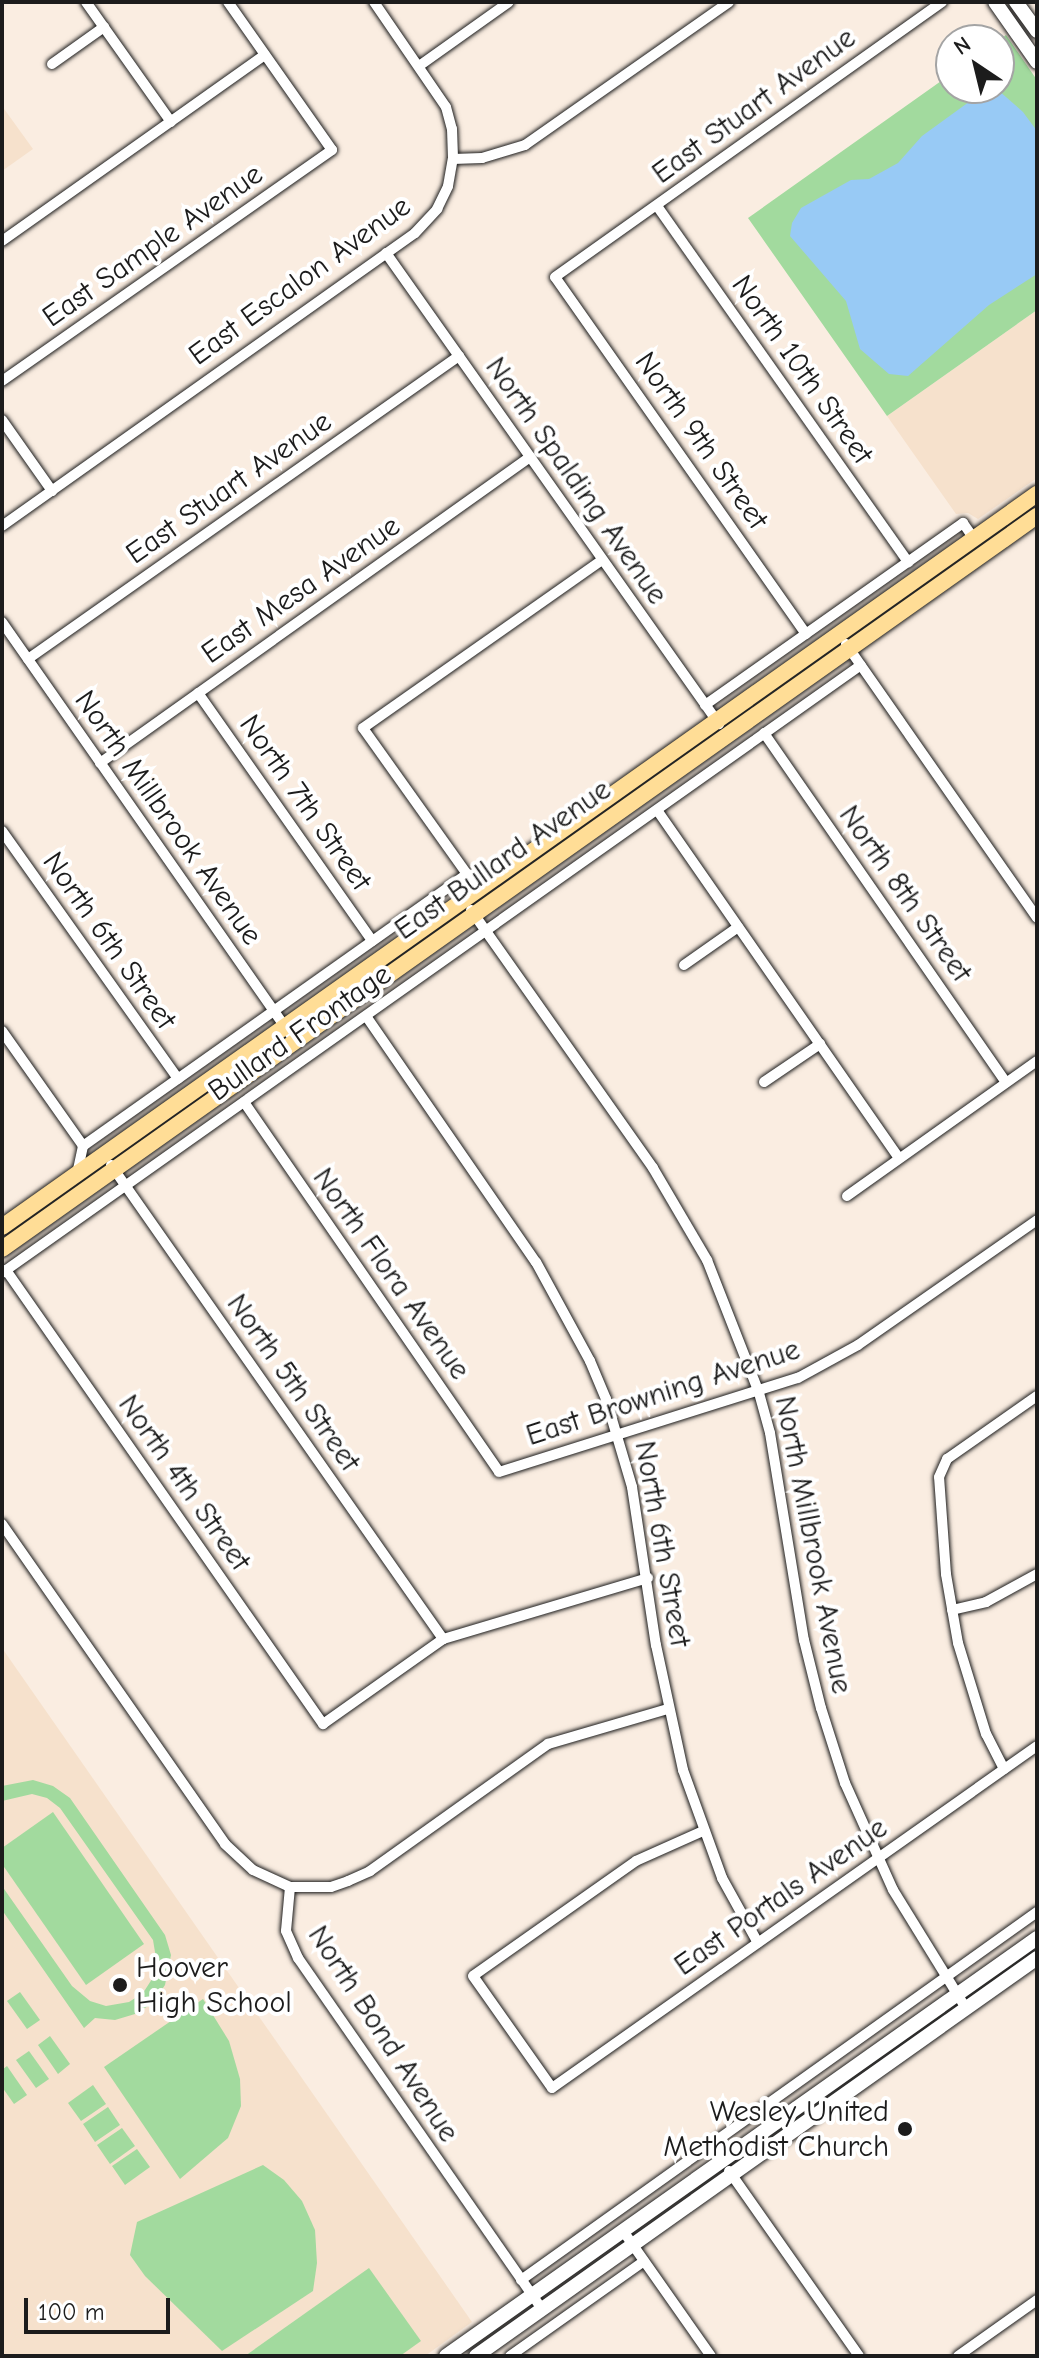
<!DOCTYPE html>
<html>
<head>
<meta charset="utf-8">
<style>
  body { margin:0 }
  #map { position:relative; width:1039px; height:2358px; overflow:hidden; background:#faede1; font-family:"Comic Neue",sans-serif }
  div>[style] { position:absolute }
  .built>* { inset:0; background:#f6e1cc }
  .green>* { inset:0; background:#a2da9e }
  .water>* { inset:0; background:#98caf5 }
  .roads { filter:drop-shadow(0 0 2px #1c1c1c) drop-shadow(0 0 2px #1c1c1c) }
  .minor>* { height:10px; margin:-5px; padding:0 5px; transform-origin:5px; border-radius:5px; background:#fff }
  .secondary>* { height:14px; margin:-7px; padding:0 7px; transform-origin:7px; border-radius:7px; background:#fff }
  .primary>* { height:16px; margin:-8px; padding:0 8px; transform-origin:8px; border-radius:8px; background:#ffdd96 }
  .dots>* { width:22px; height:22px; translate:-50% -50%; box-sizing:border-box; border:4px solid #fff; border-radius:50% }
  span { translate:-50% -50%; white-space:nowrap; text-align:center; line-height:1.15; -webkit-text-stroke:8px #fff; paint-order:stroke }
  .street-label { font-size:30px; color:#1c1c1c }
  .poi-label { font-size:30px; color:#1c1c1c }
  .left { translate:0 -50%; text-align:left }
  .right { translate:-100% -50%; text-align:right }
  .frame { position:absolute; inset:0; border:4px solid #1c1c1c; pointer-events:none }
  .north { position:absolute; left:935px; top:24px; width:80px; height:80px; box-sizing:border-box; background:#fff; border:2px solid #a4a4a4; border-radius:50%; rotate:325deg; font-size:22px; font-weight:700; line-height:32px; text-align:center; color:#1c1c1c }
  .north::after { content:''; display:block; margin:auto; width:28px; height:36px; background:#1c1c1c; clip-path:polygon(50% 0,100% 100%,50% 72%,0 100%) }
  .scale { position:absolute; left:24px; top:2298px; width:146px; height:36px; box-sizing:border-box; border:4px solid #1c1c1c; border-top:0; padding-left:10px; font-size:24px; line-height:28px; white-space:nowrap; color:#1c1c1c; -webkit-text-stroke:6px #fff; paint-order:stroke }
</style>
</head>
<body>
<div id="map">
  <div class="built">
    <i style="clip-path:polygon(2px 106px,33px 149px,2px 171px)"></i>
    <i style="clip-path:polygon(1037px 310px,1037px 478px,978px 519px,968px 513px,956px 514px,887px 416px)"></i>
    <i style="clip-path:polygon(2px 1648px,472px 2322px,425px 2356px,2px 2356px)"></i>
  </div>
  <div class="green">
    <i style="clip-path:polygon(1006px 35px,1037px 80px,1037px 310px,887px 416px,748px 218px,951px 74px,951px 88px,999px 88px,999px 40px)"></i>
    <i style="clip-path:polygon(33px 1780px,53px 1786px,70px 1798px,165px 1935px,171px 1955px,165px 1985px,153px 2003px,135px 2014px,115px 2020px,95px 2018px,84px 2028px,2px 1910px,2px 1886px,72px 1986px,90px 2001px,106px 2006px,129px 2002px,143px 1993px,152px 1979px,157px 1964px,153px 1940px,60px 1808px,47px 1798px,32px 1794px,2px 1801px,2px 1786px)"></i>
    <i style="clip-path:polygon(53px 1812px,144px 1944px,86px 1985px,2px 1864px,2px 1848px)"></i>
    <i style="clip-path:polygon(20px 1992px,40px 2020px,27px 2029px,7px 2001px)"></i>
    <i style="clip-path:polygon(203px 1999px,229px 2041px,240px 2079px,241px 2106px,228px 2138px,180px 2179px,104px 2067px)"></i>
    <i style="clip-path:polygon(50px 2036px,70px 2064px,58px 2074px,38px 2045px)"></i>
    <i style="clip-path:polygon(29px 2051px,49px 2079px,36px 2088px,16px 2060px)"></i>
    <i style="clip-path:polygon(7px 2066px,27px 2095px,14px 2104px,2px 2087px,2px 2070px)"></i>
    <i style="clip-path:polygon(93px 2085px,106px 2104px,81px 2121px,68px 2103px)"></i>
    <i style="clip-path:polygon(108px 2107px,120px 2125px,95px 2142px,83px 2124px)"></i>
    <i style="clip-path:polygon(122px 2128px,135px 2146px,110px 2164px,97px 2145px)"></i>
    <i style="clip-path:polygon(137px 2149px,150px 2167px,125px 2185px,112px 2166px)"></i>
    <i style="clip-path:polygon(263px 2165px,284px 2180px,302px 2201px,315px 2230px,317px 2263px,313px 2291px,222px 2351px,145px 2276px,130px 2255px,137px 2222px)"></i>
    <i style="clip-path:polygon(369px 2268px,421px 2341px,400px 2356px,245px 2356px)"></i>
  </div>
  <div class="water">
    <i style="clip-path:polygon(998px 90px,1023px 112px,1037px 131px,1037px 274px,989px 305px,908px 376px,889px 374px,860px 349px,846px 301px,790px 236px,792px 223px,801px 208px,851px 180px,869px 179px,898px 163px,922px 136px,973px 99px)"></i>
  </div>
  <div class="roads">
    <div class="minor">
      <i style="left:86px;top:2px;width:147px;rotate:54.7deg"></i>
      <i style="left:374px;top:2px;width:127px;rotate:55.6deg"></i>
      <i style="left:446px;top:107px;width:23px;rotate:75deg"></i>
      <i style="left:452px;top:129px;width:30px;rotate:88deg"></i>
      <i style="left:52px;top:64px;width:64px;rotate:-35.4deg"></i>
      <i style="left:419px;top:66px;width:110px;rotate:-35.4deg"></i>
      <i style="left:657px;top:206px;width:436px;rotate:54.8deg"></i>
      <i style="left:2px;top:241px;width:322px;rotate:-35.3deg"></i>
      <i style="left:386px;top:253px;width:577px;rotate:54.74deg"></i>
      <i style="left:2px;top:381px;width:403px;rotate:-35deg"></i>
      <i style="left:332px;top:150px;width:181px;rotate:-125.1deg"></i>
      <i style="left:2px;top:420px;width:87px;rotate:54.8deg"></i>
      <i style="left:2px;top:526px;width:506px;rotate:-35.35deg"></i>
      <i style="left:415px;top:233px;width:33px;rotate:-47deg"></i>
      <i style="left:437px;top:209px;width:25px;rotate:-64deg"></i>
      <i style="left:448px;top:186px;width:27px;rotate:-80deg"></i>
      <i style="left:453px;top:159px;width:29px;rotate:-2deg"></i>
      <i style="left:482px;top:158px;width:45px;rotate:-16.8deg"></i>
      <i style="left:525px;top:145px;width:249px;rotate:-35deg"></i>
      <i style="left:2px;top:622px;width:511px;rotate:55.04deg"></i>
      <i style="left:806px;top:634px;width:436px;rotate:-125.1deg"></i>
      <i style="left:555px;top:277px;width:475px;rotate:-35.4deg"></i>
      <i style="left:846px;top:644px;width:334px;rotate:55.1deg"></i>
      <i style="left:28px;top:659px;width:527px;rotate:-35.11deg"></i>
      <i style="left:198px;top:693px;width:303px;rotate:54.9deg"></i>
      <i style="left:705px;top:705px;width:316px;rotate:-35.2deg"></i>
      <i style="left:963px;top:523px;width:19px;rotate:55deg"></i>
      <i style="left:764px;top:733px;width:425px;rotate:55.3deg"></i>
      <i style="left:100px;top:763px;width:528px;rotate:-35.44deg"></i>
      <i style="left:657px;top:810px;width:424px;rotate:55.2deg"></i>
      <i style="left:2px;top:831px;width:304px;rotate:54.6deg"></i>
      <i style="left:471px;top:910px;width:316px;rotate:54.8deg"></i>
      <i style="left:653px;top:1168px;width:107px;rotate:59.6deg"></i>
      <i style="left:707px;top:1260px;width:143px;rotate:68.6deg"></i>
      <i style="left:759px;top:1393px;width:41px;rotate:74.6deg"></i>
      <i style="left:770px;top:1433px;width:210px;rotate:80.7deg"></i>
      <i style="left:804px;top:1640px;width:70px;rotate:76deg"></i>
      <i style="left:821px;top:1708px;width:79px;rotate:72.3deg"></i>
      <i style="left:845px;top:1783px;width:117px;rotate:65.8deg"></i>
      <i style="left:893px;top:1890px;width:139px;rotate:58.3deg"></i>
      <i style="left:684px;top:965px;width:66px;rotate:-35.1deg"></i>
      <i style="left:366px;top:1016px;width:299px;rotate:55.4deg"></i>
      <i style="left:536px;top:1262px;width:113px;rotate:61.4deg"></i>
      <i style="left:590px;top:1361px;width:41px;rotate:67.2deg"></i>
      <i style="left:606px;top:1399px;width:92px;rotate:73.5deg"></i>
      <i style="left:632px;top:1487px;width:160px;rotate:81.4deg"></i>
      <i style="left:656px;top:1645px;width:128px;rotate:77.8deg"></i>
      <i style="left:683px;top:1770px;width:115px;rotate:70.1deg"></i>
      <i style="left:722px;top:1878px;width:74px;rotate:61deg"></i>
      <i style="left:2px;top:1031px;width:141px;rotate:54.8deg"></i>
      <i style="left:83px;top:1146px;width:30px;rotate:102deg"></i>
      <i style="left:764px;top:1082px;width:68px;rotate:-34.2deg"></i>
      <i style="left:244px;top:1102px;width:449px;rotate:55.4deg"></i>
      <i style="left:499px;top:1472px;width:313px;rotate:-17.5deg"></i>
      <i style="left:798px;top:1378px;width:68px;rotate:-28.8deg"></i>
      <i style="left:858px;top:1345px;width:218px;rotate:-34.9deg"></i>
      <i style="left:83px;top:1146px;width:471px;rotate:-35.3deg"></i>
      <i style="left:467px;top:874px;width:179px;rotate:-125.5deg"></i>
      <i style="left:363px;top:728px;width:292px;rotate:-35.1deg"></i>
      <i style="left:111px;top:1165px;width:579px;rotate:54.99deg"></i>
      <i style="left:847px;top:1196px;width:233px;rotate:-35.4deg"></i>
      <i style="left:6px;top:1270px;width:554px;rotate:55.08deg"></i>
      <i style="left:323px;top:1724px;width:147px;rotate:-35.3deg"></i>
      <i style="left:443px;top:1639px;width:214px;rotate:-16.6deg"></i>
      <i style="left:2px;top:1273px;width:1052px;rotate:-35.29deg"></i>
      <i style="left:2px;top:1524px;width:390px;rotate:55.1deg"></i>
      <i style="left:225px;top:1844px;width:38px;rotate:43deg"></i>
      <i style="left:253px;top:1870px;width:41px;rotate:24.7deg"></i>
      <i style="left:290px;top:1887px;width:41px"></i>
      <i style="left:331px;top:1887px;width:18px;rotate:-19deg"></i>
      <i style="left:348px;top:1881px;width:24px;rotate:-24deg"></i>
      <i style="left:370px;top:1871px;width:219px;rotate:-35.5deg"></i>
      <i style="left:548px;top:1744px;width:125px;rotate:-16.3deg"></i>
      <i style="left:952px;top:1610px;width:35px;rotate:-13deg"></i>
      <i style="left:986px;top:1602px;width:58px;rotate:-28.8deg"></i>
      <i style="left:1004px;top:1769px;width:39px;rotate:-117deg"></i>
      <i style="left:986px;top:1734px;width:95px;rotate:-107.1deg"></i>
      <i style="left:958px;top:1643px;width:70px;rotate:-99.9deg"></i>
      <i style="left:946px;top:1574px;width:97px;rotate:-94.1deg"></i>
      <i style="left:939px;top:1477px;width:20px;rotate:-66deg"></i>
      <i style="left:947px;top:1459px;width:110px;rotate:-35deg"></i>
      <i style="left:703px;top:1831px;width:73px;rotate:155.9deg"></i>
      <i style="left:636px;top:1861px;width:199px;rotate:144.8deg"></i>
      <i style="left:473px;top:1976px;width:137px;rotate:54.8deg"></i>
      <i style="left:552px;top:2088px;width:593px;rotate:-35.19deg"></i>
      <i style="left:290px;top:1887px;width:44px;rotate:95.2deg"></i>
      <i style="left:286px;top:1931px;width:30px;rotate:66deg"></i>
      <i style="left:298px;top:1958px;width:427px;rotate:55.2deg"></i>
      <i style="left:729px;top:2171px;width:226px;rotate:54.9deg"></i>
      <i style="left:623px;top:2231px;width:153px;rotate:54.9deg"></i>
      <i style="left:521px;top:2280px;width:634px;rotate:-35.5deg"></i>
      <i style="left:510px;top:2356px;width:164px;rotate:-35.3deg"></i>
      <i style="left:958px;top:2356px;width:97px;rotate:-35.3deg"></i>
    </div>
    <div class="secondary">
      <i style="left:995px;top:2px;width:73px;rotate:55deg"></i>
      <i style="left:1016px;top:2px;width:36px;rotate:54deg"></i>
      <i style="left:446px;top:2356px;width:724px;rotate:-35.27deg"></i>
      <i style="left:476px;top:2356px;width:688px;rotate:-35.35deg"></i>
    </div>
    <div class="primary">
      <i style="left:2px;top:1227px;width:1268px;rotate:-35.31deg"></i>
      <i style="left:2px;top:1249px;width:1268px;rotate:-35.31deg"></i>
    </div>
  </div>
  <div class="dots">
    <i style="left:120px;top:1985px;background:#1c1c1c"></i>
    <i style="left:905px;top:2129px;background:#1c1c1c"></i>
  </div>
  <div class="street-label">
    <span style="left:754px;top:106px;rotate:-36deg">East Stuart Avenue</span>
    <span style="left:153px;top:246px;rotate:-35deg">East Sample Avenue</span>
    <span style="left:300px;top:281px;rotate:-36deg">East Escalon Avenue</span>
    <span style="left:802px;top:370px;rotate:55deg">North 10th Street</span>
    <span style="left:701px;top:441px;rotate:55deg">North 9th Street</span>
    <span style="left:576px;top:481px;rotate:55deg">North Spalding Avenue</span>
    <span style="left:229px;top:488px;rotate:-35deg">East Stuart Avenue</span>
    <span style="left:301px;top:590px;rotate:-35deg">East Mesa Avenue</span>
    <span style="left:305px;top:803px;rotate:55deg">North 7th Street</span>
    <span style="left:168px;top:818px;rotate:55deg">North Millbrook Avenue</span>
    <span style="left:503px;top:860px;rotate:-35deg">East Bullard Avenue</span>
    <span style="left:905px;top:894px;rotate:55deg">North 8th Street</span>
    <span style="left:109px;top:941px;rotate:55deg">North 6th Street</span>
    <span style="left:300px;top:1033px;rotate:-35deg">Bullard Frontage</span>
    <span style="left:391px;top:1274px;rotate:55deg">North Flora Avenue</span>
    <span style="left:293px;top:1383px;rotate:55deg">North 5th Street</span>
    <span style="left:663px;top:1393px;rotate:-18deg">East Browning Avenue</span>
    <span style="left:184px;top:1483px;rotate:55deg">North 4th Street</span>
    <span style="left:662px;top:1544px;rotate:80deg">North 6th Street</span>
    <span style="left:813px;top:1545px;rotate:79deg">North Millbrook Avenue</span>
    <span style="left:781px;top:1897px;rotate:-35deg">East Portals Avenue</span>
    <span style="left:383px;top:2034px;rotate:57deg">North Bond Avenue</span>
  </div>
  <div class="poi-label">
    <span class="left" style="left:136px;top:1985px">Hoover<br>High School</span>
    <span class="right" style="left:889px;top:2129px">Wesley United<br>Methodist Church</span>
  </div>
  <div class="frame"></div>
  <div class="north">N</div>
  <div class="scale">100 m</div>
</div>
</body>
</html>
